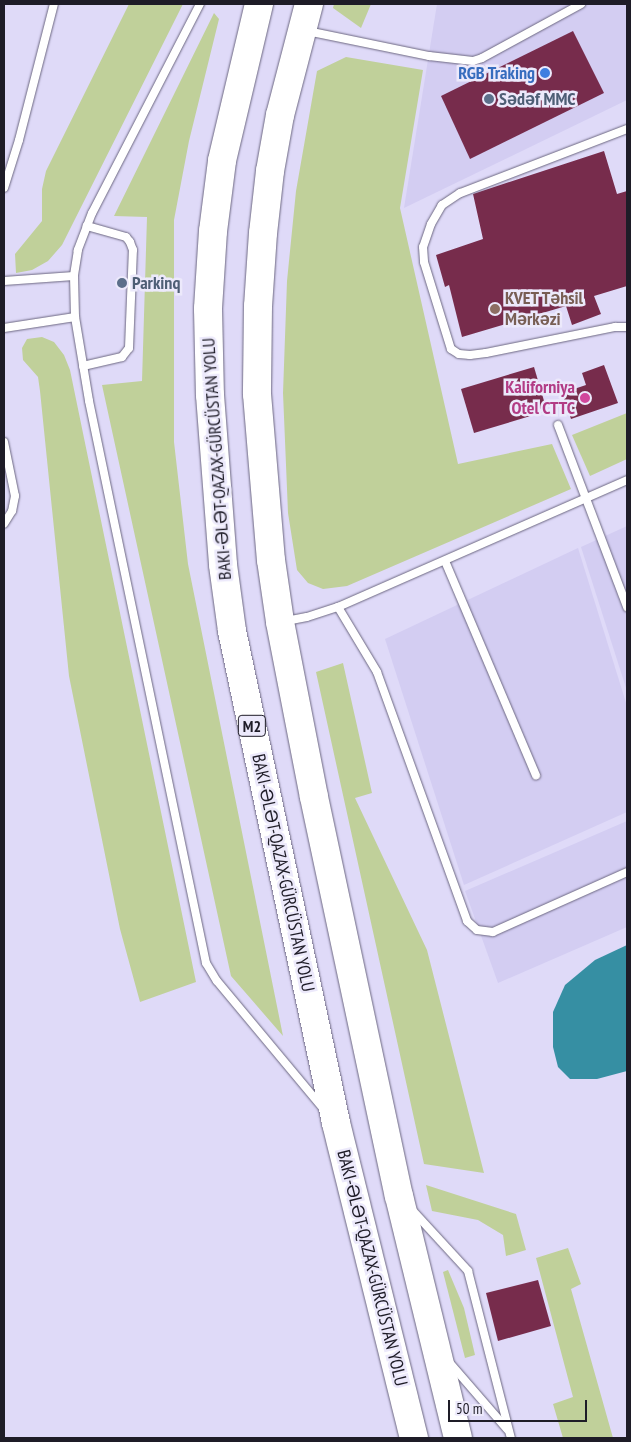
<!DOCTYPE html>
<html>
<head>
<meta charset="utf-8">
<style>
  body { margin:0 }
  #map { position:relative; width:631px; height:1442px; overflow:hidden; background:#dfdaf8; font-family:"PT Sans Narrow",sans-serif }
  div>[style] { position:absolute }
  .built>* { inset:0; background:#d3cdf2 }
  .green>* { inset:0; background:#c0d09a }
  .water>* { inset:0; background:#368fa3 }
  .building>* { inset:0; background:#772c4c }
  .roads { filter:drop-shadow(0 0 1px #6c6781) drop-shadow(0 0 1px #6c6781) }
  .service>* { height:8px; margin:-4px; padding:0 4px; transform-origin:4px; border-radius:4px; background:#fff }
  .motorway>* { height:28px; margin:-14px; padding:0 14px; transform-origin:14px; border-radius:14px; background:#fff }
  .dots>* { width:14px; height:14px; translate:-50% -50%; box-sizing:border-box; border:2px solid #ece9fb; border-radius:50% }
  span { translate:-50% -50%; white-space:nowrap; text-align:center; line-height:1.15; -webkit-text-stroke:5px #ece9fb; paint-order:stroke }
  .shield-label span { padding:1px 4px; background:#ece9fb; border:1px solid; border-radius:4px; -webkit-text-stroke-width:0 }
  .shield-label { font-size:16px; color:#1e1c27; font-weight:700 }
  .shop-label { font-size:18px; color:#366cbe; font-weight:700 }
  .right { translate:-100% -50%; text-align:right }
  .service-label { font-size:18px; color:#4e5e75; font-weight:700 }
  .left { translate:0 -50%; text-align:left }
  .education-label { font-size:18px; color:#785e54; font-weight:700 }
  .hotel-label { font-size:18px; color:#b23c85; font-weight:700 }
  .street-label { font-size:18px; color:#1e1c27 }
  .frame { position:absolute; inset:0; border:5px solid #1e1c27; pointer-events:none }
  .scale { position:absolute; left:448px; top:1400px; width:139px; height:22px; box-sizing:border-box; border:2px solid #1e1c27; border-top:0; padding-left:6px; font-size:15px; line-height:18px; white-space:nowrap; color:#1e1c27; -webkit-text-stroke:4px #ece9fb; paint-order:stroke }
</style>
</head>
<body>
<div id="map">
  <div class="built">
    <i style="clip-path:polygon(437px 4px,627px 4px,627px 100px,404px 208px)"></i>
    <i style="clip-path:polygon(627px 526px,627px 691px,581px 547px)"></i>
    <i style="clip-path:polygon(578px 548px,627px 706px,627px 812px,464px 885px,385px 639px)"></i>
    <i style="clip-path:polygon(627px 821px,627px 927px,498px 983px,465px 891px)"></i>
  </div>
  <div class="green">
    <i style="clip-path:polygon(129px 4px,183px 4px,62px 245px,48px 261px,32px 270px,16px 273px,15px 254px,42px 221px,42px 189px,46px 171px)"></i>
    <i style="clip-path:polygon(334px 4px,371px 4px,361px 28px,333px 8px)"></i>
    <i style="clip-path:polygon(214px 13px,219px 19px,189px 141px,174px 220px,174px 442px,188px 564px,283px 1036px,231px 976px,102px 385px,142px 381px,147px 217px,114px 216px)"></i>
    <i style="clip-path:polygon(346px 57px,423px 70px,400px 208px,458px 464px,552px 444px,571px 489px,347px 586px,323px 589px,308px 583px,297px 570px,288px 513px,283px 393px,287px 281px,296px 191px,317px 71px)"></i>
    <i style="clip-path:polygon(42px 337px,54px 342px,64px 355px,70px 370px,196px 982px,140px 1002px,120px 929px,69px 676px,40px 391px,38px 377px,23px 360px,22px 348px,27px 339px)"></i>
    <i style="clip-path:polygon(627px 413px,627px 459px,590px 476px,572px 435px)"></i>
    <i style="clip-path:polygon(343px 663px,372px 793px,355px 798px,427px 950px,484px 1173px,424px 1164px,316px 672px)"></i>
    <i style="clip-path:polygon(426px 1185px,516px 1214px,526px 1250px,506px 1256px,503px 1235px,478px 1220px,432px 1211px)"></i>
    <i style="clip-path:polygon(568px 1248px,581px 1284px,571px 1289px,613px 1438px,563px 1438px,553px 1404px,573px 1397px,536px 1258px)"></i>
    <i style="clip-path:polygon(448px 1270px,464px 1308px,475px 1355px,465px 1358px,443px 1272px)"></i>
  </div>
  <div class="water">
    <i style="clip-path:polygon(627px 945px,627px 1071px,597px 1079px,570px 1079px,558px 1067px,553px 1047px,553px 1012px,565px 985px,595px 960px)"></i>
  </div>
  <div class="building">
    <i style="clip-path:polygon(573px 31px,604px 93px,470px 159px,441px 96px)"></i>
    <i style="clip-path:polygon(604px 151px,617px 194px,627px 191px,627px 286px,594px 296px,601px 314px,572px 325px,566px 306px,462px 337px,449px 285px,445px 287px,436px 255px,483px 239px,473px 194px)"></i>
    <i style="clip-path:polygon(604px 365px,618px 403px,571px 419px,562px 393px,586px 385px,582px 373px)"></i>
    <i style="clip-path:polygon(534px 367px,547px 411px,474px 433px,461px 389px)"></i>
    <i style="clip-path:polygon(538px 1280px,551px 1326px,498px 1341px,486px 1293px)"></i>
  </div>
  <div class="roads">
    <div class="service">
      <i style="left:200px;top:4px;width:235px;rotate:117.3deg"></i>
      <i style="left:92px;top:213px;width:40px;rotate:111deg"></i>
      <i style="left:78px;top:250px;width:26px;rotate:99deg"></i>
      <i style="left:74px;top:276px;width:41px;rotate:88.6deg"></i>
      <i style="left:75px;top:317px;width:85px;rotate:80.5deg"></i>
      <i style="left:89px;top:401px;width:574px;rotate:78.24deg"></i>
      <i style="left:206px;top:963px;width:21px;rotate:59deg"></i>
      <i style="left:217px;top:981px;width:165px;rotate:50.2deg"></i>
      <i style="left:307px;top:31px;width:125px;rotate:11.6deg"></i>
      <i style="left:429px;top:56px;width:44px;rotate:6.5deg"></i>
      <i style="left:473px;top:61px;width:9px;rotate:-18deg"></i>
      <i style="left:482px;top:58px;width:113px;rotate:-28.6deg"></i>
      <i style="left:627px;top:129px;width:179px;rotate:159deg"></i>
      <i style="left:460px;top:193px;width:22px;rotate:146deg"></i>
      <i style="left:442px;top:205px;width:22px;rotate:120deg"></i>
      <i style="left:431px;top:224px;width:24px;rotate:109deg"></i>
      <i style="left:423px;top:247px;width:15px;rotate:86deg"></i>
      <i style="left:424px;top:262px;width:91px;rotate:72.8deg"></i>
      <i style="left:451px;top:349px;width:9px;rotate:32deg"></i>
      <i style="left:459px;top:354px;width:11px;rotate:5deg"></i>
      <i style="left:470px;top:355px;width:16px;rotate:-7deg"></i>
      <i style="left:486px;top:353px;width:132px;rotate:-11.4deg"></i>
      <i style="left:615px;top:327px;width:12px"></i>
      <i style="left:4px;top:188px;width:50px;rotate:-72.6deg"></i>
      <i style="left:19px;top:140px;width:140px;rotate:-75.6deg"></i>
      <i style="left:4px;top:281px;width:70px;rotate:-4.1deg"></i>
      <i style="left:4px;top:328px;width:72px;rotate:-8.8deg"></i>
      <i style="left:83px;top:366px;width:40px;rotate:-13deg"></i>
      <i style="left:122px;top:357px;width:11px;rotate:-52deg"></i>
      <i style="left:129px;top:348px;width:98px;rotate:-87.7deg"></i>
      <i style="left:133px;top:250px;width:9px;rotate:-111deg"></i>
      <i style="left:130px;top:242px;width:6px;rotate:-129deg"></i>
      <i style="left:126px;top:237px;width:41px;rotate:-164.2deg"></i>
      <i style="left:558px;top:425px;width:195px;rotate:69.2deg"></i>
      <i style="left:4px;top:442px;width:55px;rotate:78.5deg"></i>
      <i style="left:15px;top:496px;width:15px;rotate:101deg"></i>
      <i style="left:12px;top:511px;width:15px;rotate:122deg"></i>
      <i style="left:445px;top:561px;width:233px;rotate:67deg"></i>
      <i style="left:338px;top:607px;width:76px;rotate:59deg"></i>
      <i style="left:377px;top:672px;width:265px;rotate:70.1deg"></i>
      <i style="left:467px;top:921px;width:13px;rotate:42deg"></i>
      <i style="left:477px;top:930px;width:16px;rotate:7deg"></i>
      <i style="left:493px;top:932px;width:147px;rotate:-24.1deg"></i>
      <i style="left:286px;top:621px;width:21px;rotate:-11deg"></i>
      <i style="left:307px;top:617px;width:33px;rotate:-18deg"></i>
      <i style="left:338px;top:607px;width:316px;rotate:-23.7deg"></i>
      <i style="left:412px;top:1210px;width:83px;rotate:47.4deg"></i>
      <i style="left:468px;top:1271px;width:172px;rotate:75.6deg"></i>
      <i style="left:449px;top:1362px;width:89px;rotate:49.1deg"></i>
    </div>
    <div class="motorway">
      <i style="left:259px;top:4px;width:161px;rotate:103.3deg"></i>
      <i style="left:222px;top:161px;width:71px;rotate:97.3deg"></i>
      <i style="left:213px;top:231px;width:78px;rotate:93.7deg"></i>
      <i style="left:208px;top:309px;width:86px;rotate:88.7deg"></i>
      <i style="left:210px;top:395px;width:170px;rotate:85.6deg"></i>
      <i style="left:223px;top:565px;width:67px;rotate:82.2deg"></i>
      <i style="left:232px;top:631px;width:503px;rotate:78.06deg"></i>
      <i style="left:336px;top:1123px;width:325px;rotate:76.1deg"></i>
      <i style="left:309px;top:4px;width:115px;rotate:104.6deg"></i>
      <i style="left:280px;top:115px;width:57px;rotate:100.1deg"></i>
      <i style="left:270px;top:171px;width:62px;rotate:96.4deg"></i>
      <i style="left:263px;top:233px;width:73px;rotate:93.9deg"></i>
      <i style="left:258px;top:306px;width:88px;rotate:90.7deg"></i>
      <i style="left:257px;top:394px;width:167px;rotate:85.2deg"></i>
      <i style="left:271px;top:560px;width:63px;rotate:81.7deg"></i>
      <i style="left:280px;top:622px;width:178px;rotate:79deg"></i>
      <i style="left:314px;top:797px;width:408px;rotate:78deg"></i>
      <i style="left:399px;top:1196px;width:249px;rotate:76.3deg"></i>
    </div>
  </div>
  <div class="dots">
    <i style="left:545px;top:73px;background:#3f7fe0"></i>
    <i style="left:489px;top:99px;background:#5c6f8a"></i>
    <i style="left:122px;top:283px;background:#5c6f8a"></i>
    <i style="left:495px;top:309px;background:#8d6e63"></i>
    <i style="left:585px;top:398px;background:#d1479c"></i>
  </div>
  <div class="shield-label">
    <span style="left:252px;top:726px">M2</span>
  </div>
  <div class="shop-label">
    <span class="right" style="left:535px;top:73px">RGB Traking</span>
  </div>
  <div class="service-label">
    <span class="left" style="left:499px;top:99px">Sədəf MMC</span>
    <span class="left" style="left:132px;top:283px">Parkinq</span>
  </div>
  <div class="education-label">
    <span class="left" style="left:505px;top:309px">KVET Təhsil<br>Mərkəzi</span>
  </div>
  <div class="hotel-label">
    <span class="right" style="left:575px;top:398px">Kaliforniya<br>Otel CTTC</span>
  </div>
  <div class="street-label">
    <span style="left:217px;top:459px;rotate:-94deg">BAKI-ƏLƏT-QAZAX-GÜRCÜSTAN YOLU</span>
    <span style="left:283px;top:873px;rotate:78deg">BAKI-ƏLƏT-QAZAX-GÜRCÜSTAN YOLU</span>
    <span style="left:372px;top:1268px;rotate:76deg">BAKI-ƏLƏT-QAZAX-GÜRCÜSTAN YOLU</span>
  </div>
  <div class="frame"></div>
  <div class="scale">50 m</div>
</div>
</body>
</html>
